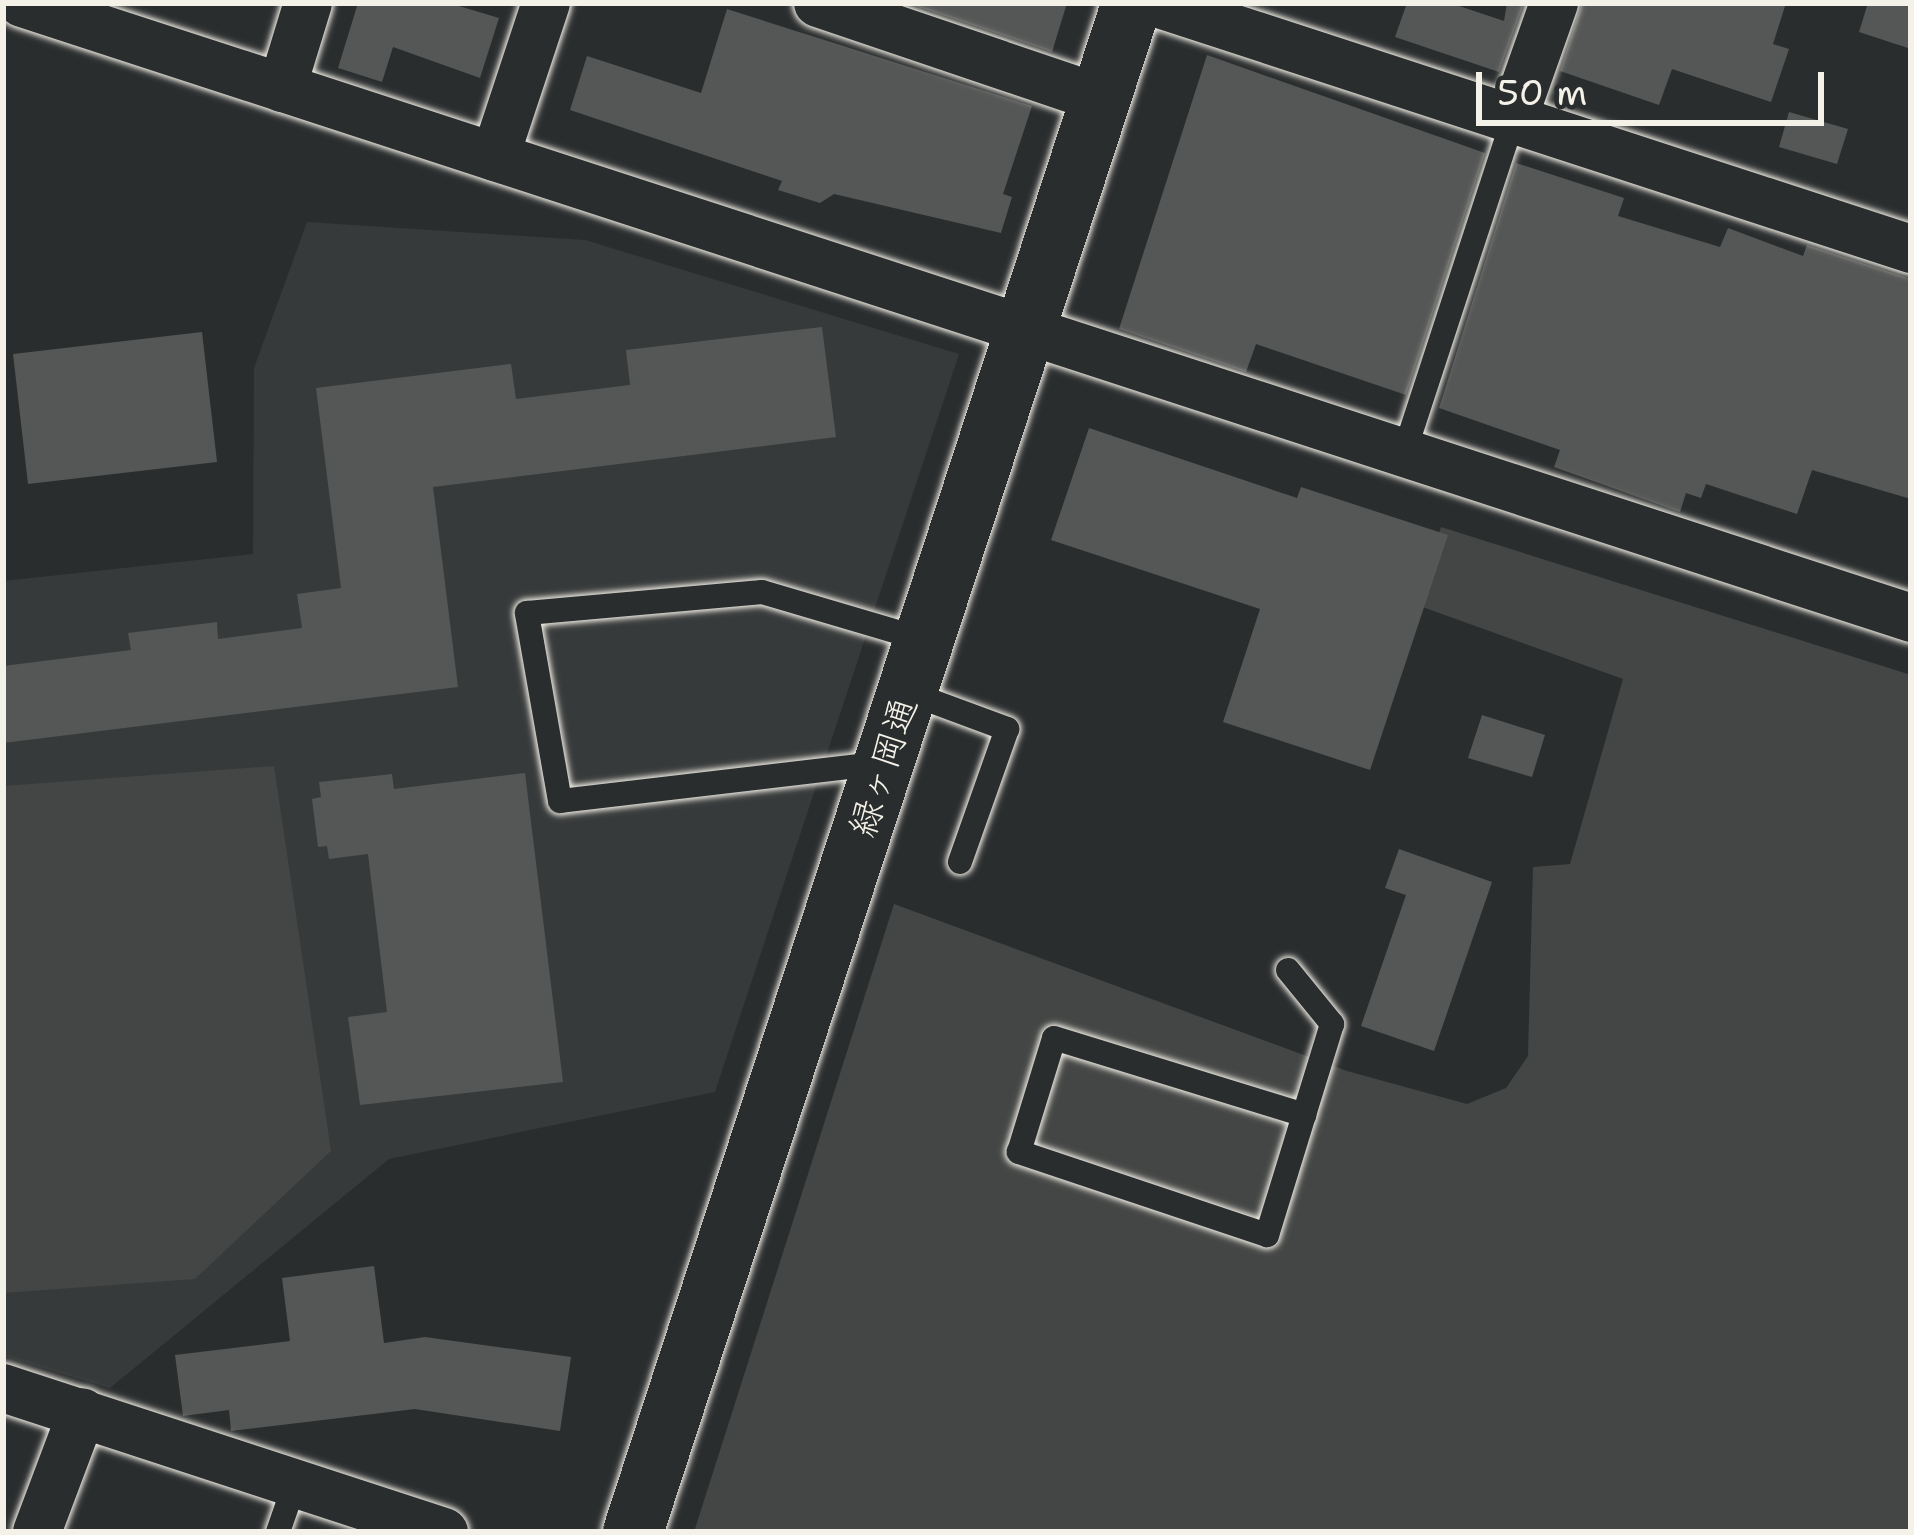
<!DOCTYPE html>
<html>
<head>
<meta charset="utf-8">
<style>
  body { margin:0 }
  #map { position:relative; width:1914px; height:1535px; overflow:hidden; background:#2a2d2e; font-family:"Shantell Sans","Klee One",sans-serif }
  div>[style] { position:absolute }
  .built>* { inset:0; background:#373a3a }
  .green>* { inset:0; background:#444645 }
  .building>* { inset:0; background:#555756 }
  .roads { filter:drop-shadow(0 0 3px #f4f1e8) drop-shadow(0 0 3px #f4f1e8) }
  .service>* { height:24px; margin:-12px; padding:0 12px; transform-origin:12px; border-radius:12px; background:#2a2d2e }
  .minor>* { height:48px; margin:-24px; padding:0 24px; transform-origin:24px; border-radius:24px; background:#2a2d2e }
  .tertiary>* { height:60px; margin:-30px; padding:0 30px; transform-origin:30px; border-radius:30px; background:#2a2d2e }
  span { translate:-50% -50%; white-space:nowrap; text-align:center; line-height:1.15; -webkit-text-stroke:9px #2a2d2e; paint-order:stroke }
  .street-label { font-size:36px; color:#f4f1e8 }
  .frame { position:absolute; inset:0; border:6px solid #f4f1e8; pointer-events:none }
  .scale { position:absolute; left:1476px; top:72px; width:348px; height:54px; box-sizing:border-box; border:6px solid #f4f1e8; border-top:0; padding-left:15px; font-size:36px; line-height:42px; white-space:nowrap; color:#f4f1e8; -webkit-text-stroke:9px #2a2d2e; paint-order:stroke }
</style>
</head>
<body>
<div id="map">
  <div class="built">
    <i style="clip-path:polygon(307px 222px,585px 240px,959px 354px,715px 1092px,389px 1159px,110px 1388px,3px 1356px,3px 581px,253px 554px,254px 368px)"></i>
  </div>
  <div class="green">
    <i style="clip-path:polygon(1441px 527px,1911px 675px,1911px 1532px,694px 1532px,894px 904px,1347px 1071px,1467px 1104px,1506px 1088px,1528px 1056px,1533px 867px,1570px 864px,1623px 679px,1417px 605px)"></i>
    <i style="clip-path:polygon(274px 766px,331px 1151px,195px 1279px,3px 1293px,3px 786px)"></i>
  </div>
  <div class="building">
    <i style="clip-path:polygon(358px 3px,449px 3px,499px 18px,480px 78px,393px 47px,382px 82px,338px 68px)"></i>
    <i style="clip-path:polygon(907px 3px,1067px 3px,1052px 52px)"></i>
    <i style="clip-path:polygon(1407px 3px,1450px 3px,1504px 21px,1507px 3px,1524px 3px,1499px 72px,1395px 37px)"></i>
    <i style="clip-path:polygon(1582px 3px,1786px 3px,1773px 44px,1789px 49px,1771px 102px,1672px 69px,1659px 105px,1560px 71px)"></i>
    <i style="clip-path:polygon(1868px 3px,1911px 3px,1911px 49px,1859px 32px)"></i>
    <i style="clip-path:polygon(727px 9px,1032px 106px,1003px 194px,1012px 197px,1001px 233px,834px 194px,820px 203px,778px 190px,782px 181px,570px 110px,587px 56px,701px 93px)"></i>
    <i style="clip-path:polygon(1207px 55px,1485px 153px,1406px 395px,1256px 344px,1246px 372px,1119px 329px)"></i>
    <i style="clip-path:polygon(1789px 112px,1848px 129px,1837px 164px,1779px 147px)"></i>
    <i style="clip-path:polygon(1516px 163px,1624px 198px,1618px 216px,1720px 247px,1728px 228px,1803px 256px,1807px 245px,1911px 279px,1911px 499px,1812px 470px,1797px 514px,1706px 484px,1701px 498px,1686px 493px,1680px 512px,1554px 467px,1560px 450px,1439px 408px)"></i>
    <i style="clip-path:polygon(822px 327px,836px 437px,433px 487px,458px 687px,3px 743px,3px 666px,131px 650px,128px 633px,217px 622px,218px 639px,302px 628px,297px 594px,341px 588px,316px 388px,511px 364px,516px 399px,630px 385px,626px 350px)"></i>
    <i style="clip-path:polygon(202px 332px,217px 462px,28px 484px,13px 354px)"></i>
    <i style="clip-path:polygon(1089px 428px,1297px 498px,1301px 487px,1448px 535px,1370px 770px,1223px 722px,1260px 609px,1051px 540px)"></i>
    <i style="clip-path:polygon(1482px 715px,1545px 735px,1532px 777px,1468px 758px)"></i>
    <i style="clip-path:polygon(525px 773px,563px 1082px,360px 1105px,348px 1017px,387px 1012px,368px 854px,329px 859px,327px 846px,318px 847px,312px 799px,321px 797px,319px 782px,392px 774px,394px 789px)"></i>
    <i style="clip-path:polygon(1399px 849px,1492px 882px,1434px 1051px,1361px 1026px,1406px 895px,1385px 888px)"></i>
    <i style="clip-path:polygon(374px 1266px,384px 1343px,425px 1337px,571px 1357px,560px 1431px,415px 1409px,231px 1431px,229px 1410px,183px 1416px,175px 1355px,290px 1341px,282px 1278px)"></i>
  </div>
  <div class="roads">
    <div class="service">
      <i style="left:1404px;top:453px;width:351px;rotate:-71.9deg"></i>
      <i style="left:907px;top:692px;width:107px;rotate:20.3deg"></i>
      <i style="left:1007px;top:729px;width:141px;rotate:109.5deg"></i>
      <i style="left:883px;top:763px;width:325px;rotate:173.3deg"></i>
      <i style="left:560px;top:801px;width:191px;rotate:-100deg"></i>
      <i style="left:527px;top:613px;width:236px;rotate:-5.1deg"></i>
      <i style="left:762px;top:592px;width:167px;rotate:16.4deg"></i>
      <i style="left:1288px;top:970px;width:70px;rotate:50.8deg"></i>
      <i style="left:1332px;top:1024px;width:221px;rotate:107.1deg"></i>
      <i style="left:1267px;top:1235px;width:262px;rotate:-161.5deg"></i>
      <i style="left:1019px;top:1152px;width:119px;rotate:-72.9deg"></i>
      <i style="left:1054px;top:1038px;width:262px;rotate:17.1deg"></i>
      <i style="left:278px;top:1532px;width:52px;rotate:-70.9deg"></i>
    </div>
    <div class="minor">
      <i style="left:22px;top:3px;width:1987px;rotate:18.03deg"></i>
      <i style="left:818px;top:3px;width:299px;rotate:18.7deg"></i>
      <i style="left:1156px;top:3px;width:794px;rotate:18.05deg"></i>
      <i style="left:282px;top:88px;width:89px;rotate:-73deg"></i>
      <i style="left:1513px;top:119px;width:123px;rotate:-70.5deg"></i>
      <i style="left:495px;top:157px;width:162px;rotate:-71.7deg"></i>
      <i style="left:3px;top:1388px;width:464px;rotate:18.1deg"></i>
      <i style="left:37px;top:1532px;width:128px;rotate:-69.4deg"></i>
    </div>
    <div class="tertiary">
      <i style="left:633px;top:1532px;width:1608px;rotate:-71.93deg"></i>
    </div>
  </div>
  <div class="street-label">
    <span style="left:883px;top:767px;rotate:-72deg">緑ヶ岡通</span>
  </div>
  <div class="frame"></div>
  <div class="scale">50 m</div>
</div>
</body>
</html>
